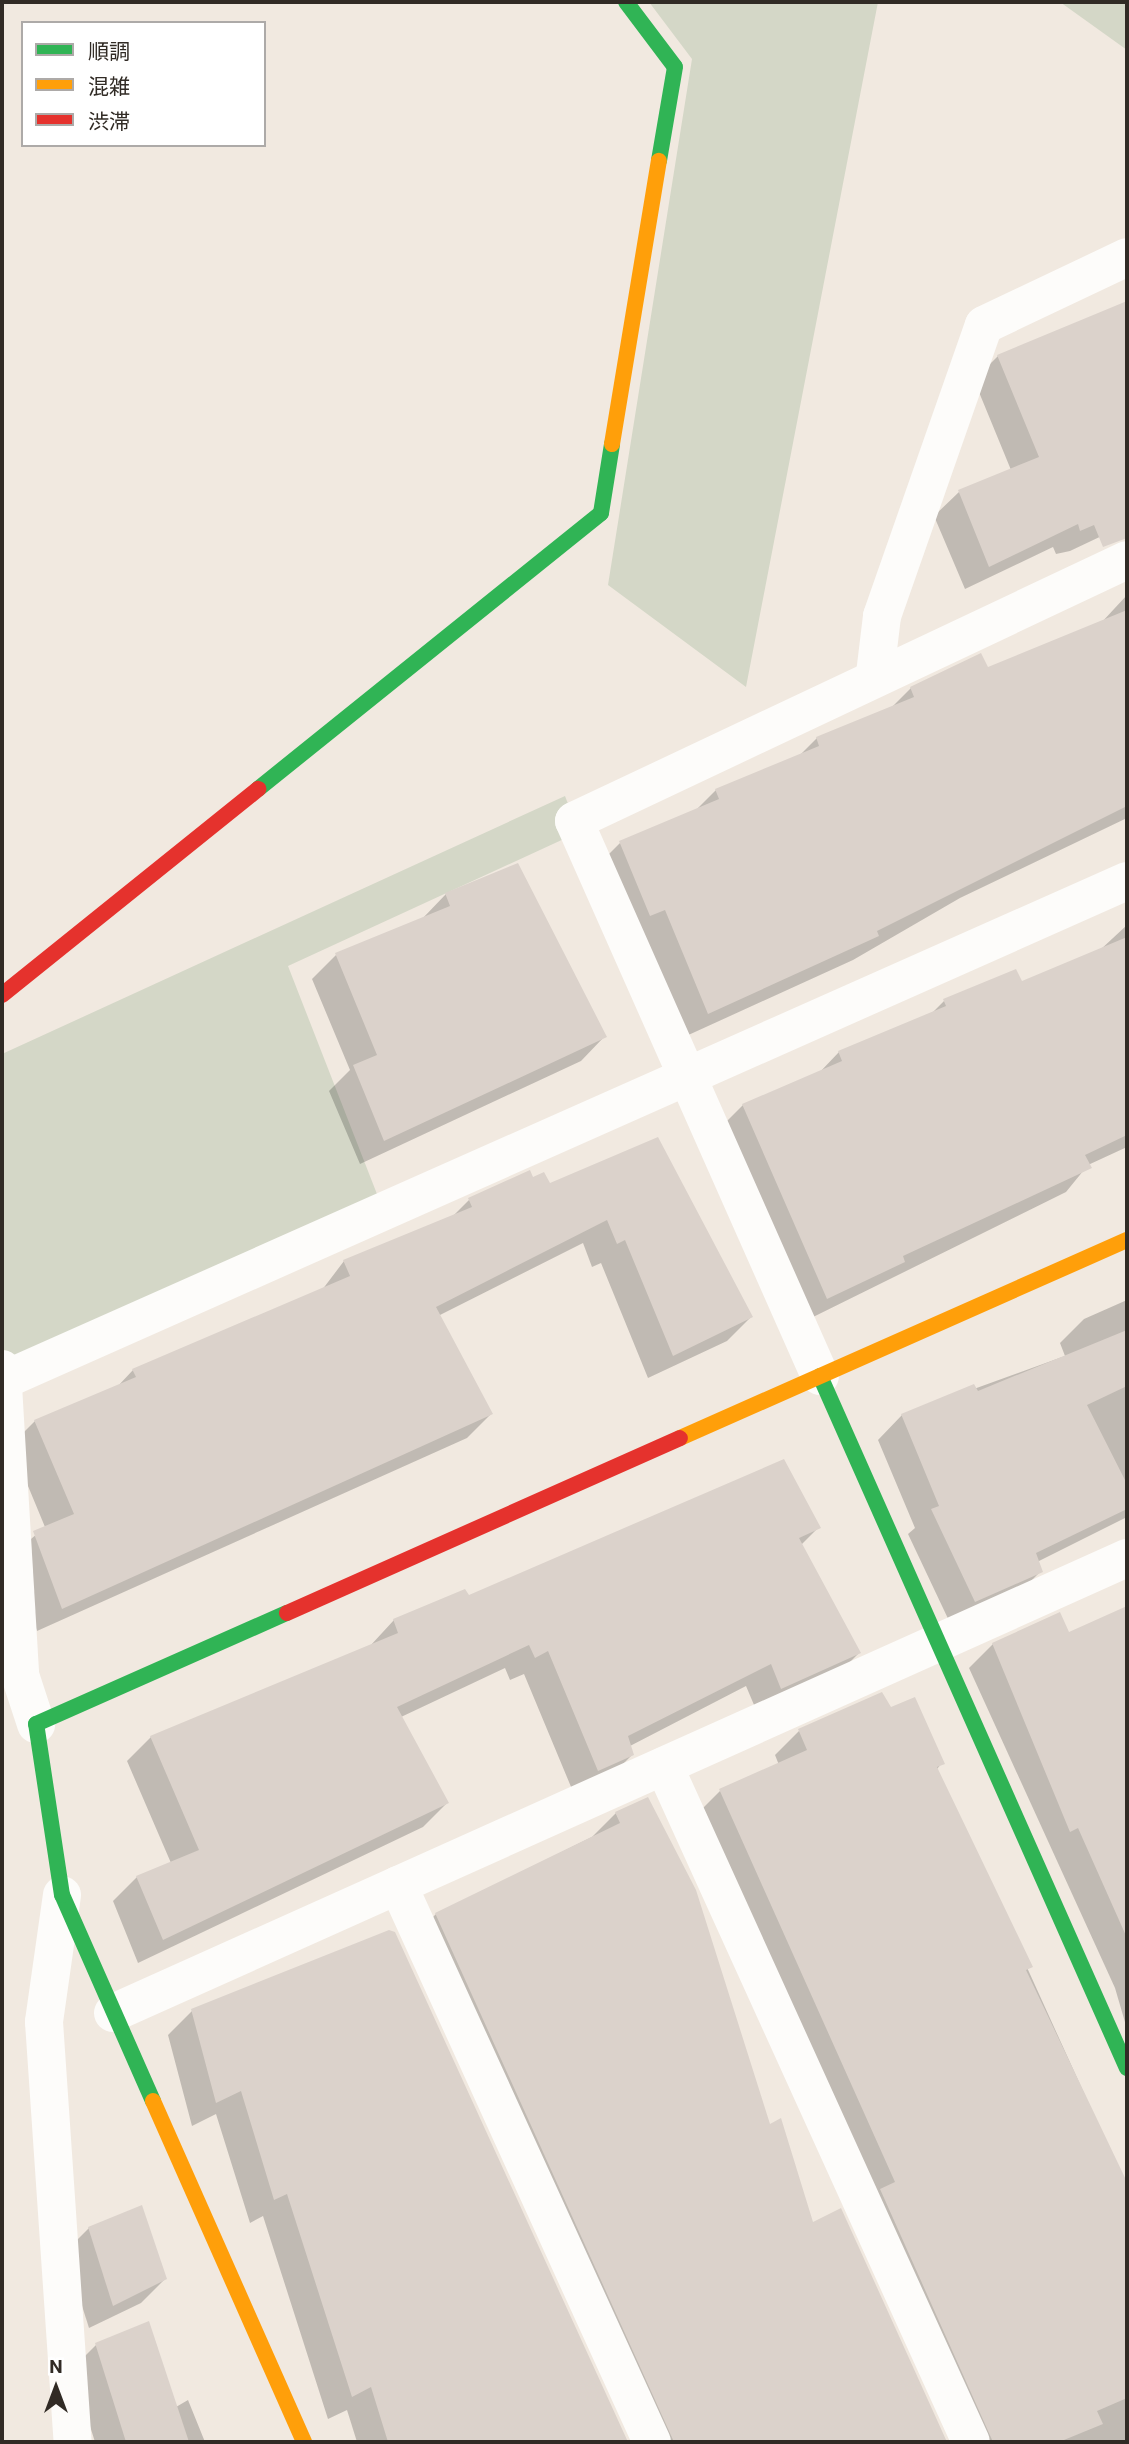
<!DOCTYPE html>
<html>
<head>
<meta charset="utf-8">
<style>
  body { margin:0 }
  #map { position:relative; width:1129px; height:2444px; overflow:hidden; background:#f1e9e0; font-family:Roboto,"Noto Sans JP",sans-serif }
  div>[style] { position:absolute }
  .green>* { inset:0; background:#d4d7c7 }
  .shadow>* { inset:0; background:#0003 }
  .building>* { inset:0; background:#dbd2cb }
  .street>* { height:38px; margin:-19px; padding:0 19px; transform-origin:19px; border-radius:19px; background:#fdfcfa }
  .fast>* { height:16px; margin:-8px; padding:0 8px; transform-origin:8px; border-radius:8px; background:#30b455 }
  .slow>* { height:16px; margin:-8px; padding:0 8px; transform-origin:8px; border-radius:8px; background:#ff9f0a }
  .jam>* { height:16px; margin:-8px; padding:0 8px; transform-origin:8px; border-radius:8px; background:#e5322d }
  span { translate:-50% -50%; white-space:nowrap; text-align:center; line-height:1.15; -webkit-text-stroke:6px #fff; paint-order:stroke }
  .frame { position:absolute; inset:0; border:4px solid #312b25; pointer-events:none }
  .legend { position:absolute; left:21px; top:21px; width:245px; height:126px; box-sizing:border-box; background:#fff; border:2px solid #adaaa8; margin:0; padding:9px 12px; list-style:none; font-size:21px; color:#312b25 }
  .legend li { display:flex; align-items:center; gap:14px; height:35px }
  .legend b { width:35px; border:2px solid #adaaa8 }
  .north { position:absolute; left:21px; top:2353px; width:70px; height:70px; -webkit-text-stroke:5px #fff; paint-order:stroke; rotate:0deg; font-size:19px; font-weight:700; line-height:28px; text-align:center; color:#312b25 }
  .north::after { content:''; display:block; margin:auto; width:24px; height:32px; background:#312b25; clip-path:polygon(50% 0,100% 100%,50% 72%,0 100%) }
</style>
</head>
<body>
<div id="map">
  <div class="green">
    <i style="clip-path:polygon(649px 2px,878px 2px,746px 687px,608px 585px,692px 59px)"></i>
    <i style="clip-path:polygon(1060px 2px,1127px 2px,1127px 50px)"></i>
    <i style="clip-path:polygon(565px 796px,579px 832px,288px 966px,384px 1212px,2px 1369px,2px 1054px)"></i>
  </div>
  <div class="shadow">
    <i style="clip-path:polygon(1127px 302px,1127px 524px,1070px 551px,1056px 554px,1053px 547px,965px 589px,934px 516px,959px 492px,1011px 470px,974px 380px,998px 356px)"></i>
    <i style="clip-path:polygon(1127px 595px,1127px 818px,960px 898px,853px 960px,684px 1037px,596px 867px,620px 843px,695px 811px,716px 790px,799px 756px,817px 738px,891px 708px,911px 688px,988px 669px,1101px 623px)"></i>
    <i style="clip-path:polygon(446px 894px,605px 1036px,581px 1061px,360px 1164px,329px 1091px,350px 1070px,312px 979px,336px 955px,422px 919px)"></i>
    <i style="clip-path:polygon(1127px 925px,1127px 1147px,1088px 1165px,1066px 1192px,803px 1322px,719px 1129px,743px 1105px,818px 1074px,839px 1052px,930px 1015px,944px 1001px,1021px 983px,1099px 951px)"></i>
    <i style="clip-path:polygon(657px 1140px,751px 1317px,727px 1341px,648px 1378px,601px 1263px,592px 1267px,583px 1243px,438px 1316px,491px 1414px,467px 1438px,37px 1631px,10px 1557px,45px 1527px,11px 1445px,35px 1421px,117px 1387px,133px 1370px,322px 1290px,344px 1261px,451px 1218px,470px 1199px,532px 1179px,549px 1186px)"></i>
    <i style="clip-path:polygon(1127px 1300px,1127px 1517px,1037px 1562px,1041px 1571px,1017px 1595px,951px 1625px,908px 1534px,915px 1528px,878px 1440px,902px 1415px,1065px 1356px,1060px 1343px,1084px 1319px)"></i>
    <i style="clip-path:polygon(819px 1527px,801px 1545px,859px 1653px,835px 1677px,757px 1712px,746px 1686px,630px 1746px,632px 1755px,608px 1779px,574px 1794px,524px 1674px,510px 1680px,505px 1668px,401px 1717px,447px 1803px,423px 1827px,138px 1963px,113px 1901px,137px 1877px,171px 1863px,127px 1761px,151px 1737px,370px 1646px,394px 1620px,465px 1591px,468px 1598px)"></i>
    <i style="clip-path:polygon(1127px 1608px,1127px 2029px,1115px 1988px,969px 1668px,993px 1644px,1068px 1634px)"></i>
    <i style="clip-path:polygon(890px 1710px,942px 1763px,937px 1769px,1127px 2188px,1127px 2442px,977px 2442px,696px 1815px,720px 1791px,779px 1765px,775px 1755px,799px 1731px)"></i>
    <i style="clip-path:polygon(616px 1813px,812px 2224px,918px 2383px,937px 2442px,641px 2442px,412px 1938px,436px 1914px,592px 1837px)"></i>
    <i style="clip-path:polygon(394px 1934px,626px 2442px,357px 2442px,347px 2410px,328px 2419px,263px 2216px,250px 2223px,216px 2114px,192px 2126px,168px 2035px,192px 2011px)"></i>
    <i style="clip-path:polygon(89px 2228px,165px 2279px,141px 2303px,89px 2328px,65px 2252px)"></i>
    <i style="clip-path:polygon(96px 2345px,176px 2407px,188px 2400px,205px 2442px,95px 2442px,72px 2369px)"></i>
  </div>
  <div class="building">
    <i style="clip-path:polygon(1127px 301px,1127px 538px,1103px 547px,1094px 525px,1080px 531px,1078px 524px,989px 567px,958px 490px,1039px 457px,997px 355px)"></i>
    <i style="clip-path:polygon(1127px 610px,1127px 806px,877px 931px,879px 936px,708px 1014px,665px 910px,650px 916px,619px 841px,719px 799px,715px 789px,819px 746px,816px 737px,914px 697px,910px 687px,981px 653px,988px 667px)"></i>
    <i style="clip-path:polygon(518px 863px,607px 1037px,384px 1141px,353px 1065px,377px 1055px,335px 953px,450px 906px,445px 893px)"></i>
    <i style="clip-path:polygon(1127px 937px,1127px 1135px,1085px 1155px,1092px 1168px,903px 1256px,905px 1262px,827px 1299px,742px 1104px,842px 1061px,838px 1051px,946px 1006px,943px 999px,1016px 969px,1022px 981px)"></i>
    <i style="clip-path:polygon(658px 1137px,753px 1317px,673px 1356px,625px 1240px,617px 1244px,607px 1220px,436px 1307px,493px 1414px,62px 1609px,33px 1531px,74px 1514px,34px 1420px,136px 1377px,132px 1369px,350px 1276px,343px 1260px,472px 1207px,468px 1198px,530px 1170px,533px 1177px,544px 1172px,550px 1183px)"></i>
    <i style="clip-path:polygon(1127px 1330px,1127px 1386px,1087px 1405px,1127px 1484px,1127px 1509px,1036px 1553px,1043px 1572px,975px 1602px,931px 1509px,939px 1506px,901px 1414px,974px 1384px,978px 1391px)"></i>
    <i style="clip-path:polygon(784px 1459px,821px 1528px,799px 1538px,861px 1653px,781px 1689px,771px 1664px,628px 1736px,634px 1755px,598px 1771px,548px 1651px,535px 1658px,529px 1645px,397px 1707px,449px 1803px,163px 1940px,136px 1876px,199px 1850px,150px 1736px,398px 1633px,393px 1619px,465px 1589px,469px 1595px)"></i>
    <i style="clip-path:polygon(1127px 1606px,1127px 1938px,1078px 1828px,1070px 1832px,992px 1643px,1060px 1612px,1069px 1632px)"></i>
    <i style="clip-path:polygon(882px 1692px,891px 1707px,915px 1697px,945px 1764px,937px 1767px,1033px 1967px,1026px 1970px,1127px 2182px,1127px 2398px,1097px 2411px,1103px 2424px,1059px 2442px,993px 2442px,880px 2189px,895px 2182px,719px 1789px,807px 1750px,798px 1729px)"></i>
    <i style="clip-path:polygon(648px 1797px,696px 1890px,770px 2124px,781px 2118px,813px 2222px,841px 2208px,947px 2442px,674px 2442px,435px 1913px,620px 1823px,615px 1812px)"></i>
    <i style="clip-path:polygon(389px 1930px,395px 1932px,628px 2442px,388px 2442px,371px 2387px,352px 2397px,287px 2194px,274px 2200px,241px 2091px,216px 2103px,191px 2009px)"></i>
    <i style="clip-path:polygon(142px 2205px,167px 2279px,113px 2306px,88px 2227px)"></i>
    <i style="clip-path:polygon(149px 2321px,189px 2442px,126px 2442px,95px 2343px)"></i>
  </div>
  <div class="street">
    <i style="left:875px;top:674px;width:58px;rotate:-83.1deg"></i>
    <i style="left:882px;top:616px;width:308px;rotate:-70.7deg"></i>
    <i style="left:984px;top:325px;width:158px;rotate:-25.4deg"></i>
    <i style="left:2px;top:1369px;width:307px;rotate:86.6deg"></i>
    <i style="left:20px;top:1675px;width:52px;rotate:71.9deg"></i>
    <i style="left:820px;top:1376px;width:607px;rotate:-113.9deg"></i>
    <i style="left:574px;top:821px;width:611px;rotate:-25.27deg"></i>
    <i style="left:4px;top:1380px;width:1229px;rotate:-23.96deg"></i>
    <i style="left:664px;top:1766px;width:742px;rotate:65.58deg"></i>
    <i style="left:398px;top:1885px;width:612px;rotate:65.49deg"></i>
    <i style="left:62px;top:1895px;width:128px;rotate:98.1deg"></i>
    <i style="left:44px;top:2022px;width:421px;rotate:86.1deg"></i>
    <i style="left:113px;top:2013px;width:1111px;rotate:-24.17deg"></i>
  </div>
  <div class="fast">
    <i style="left:626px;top:2px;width:81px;rotate:53deg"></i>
    <i style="left:675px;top:67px;width:95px;rotate:99.7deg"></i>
    <i style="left:258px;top:789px;width:440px;rotate:-38.8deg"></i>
    <i style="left:601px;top:513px;width:70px;rotate:-80.9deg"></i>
    <i style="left:820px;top:1376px;width:757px;rotate:66.08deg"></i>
    <i style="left:153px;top:2101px;width:225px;rotate:-113.8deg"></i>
    <i style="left:62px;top:1895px;width:173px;rotate:-98.6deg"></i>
    <i style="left:36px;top:1724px;width:274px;rotate:-23.9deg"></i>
  </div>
  <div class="slow">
    <i style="left:612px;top:444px;width:287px;rotate:-80.6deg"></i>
    <i style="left:680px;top:1438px;width:489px;rotate:-23.9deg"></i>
    <i style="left:153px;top:2101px;width:373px;rotate:66.1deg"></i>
  </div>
  <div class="jam">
    <i style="left:2px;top:995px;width:329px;rotate:-38.8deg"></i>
    <i style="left:287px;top:1613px;width:430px;rotate:-24deg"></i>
  </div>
  <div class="frame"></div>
  <ul class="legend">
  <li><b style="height:9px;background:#30b455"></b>順調</li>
  <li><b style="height:9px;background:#ff9f0a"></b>混雑</li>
  <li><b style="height:9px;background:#e5322d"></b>渋滞</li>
  </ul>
  <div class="north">N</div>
</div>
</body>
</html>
